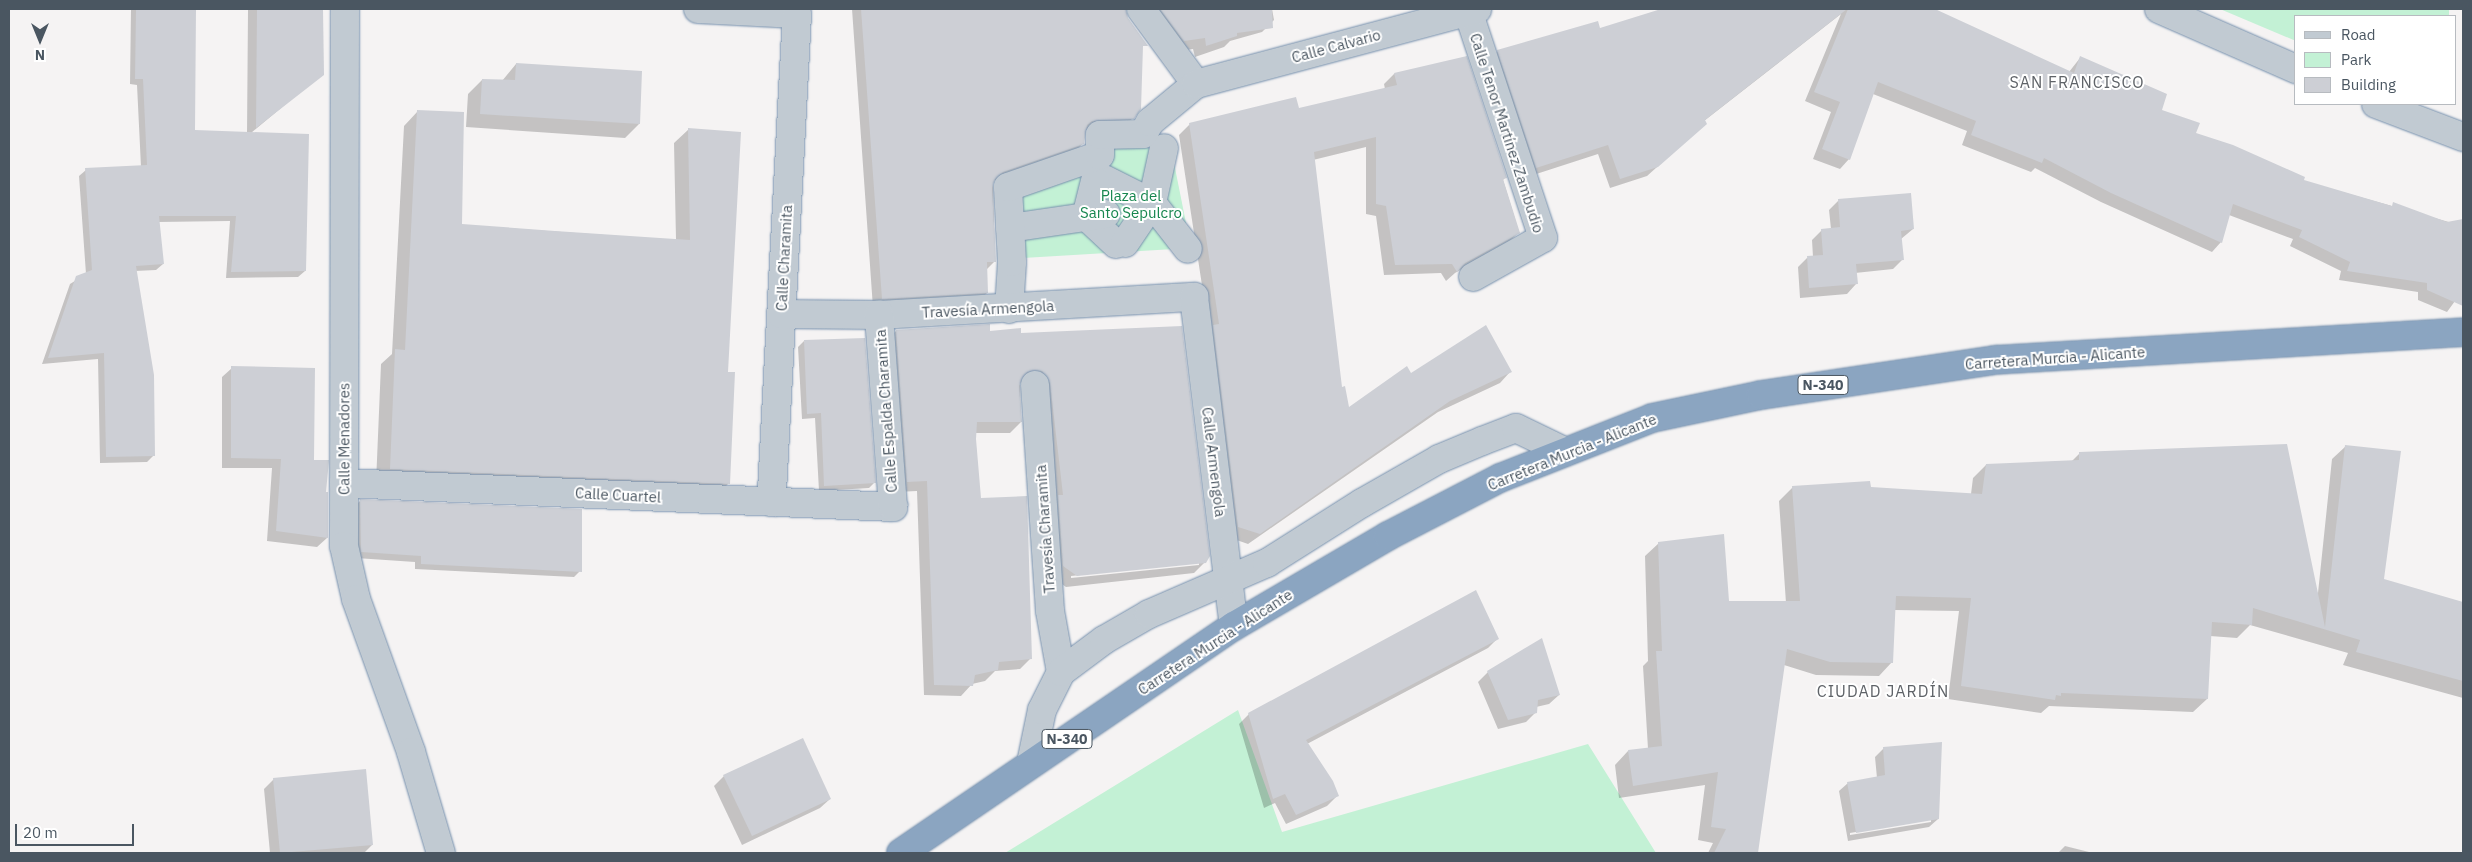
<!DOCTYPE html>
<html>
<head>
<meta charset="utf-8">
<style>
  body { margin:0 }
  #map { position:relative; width:2472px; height:862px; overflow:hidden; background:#f5f3f3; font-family:"IBM Plex Sans",sans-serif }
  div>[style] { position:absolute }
  .green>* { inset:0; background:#c3f1d5 }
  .shadow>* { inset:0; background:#0003 }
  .building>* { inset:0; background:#cdcfd5 }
  .roads { filter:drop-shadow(0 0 1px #7690ad) drop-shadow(0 0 1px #7690ad) }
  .minor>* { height:28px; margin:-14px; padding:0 14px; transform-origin:14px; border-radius:14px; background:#c1cad2 }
  .highway>* { height:28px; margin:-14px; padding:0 14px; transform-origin:14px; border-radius:14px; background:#8ba5c1 }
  span { translate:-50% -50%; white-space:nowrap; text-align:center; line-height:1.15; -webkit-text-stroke:4px #fff; paint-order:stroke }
  .shield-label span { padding:1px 4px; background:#fff; border:1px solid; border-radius:4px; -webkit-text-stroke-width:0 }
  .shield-label { font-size:14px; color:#4a5661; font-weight:700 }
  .street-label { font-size:15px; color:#4a5661 }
  .park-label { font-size:15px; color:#17864f }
  .neighbourhood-label { font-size:16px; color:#5f6368; letter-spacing:1px }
  .frame { position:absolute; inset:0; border:10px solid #4a5661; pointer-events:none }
  .legend { position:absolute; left:2294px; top:15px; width:162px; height:90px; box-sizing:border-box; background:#fff; border:1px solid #b7bbc0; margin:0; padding:6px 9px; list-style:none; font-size:15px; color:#4a5661 }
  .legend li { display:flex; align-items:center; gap:10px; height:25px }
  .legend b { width:25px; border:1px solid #b7bbc0 }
  .north { position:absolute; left:15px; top:15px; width:50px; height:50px; -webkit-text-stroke:4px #fff; paint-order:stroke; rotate:180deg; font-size:14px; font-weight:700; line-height:20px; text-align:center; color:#4a5661 }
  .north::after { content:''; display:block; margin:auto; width:18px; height:22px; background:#4a5661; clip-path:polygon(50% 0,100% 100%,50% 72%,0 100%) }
  .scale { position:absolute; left:15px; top:824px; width:119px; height:22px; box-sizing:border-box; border:2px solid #4a5661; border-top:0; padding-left:6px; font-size:15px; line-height:18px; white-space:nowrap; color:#4a5661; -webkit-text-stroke:4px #fff; paint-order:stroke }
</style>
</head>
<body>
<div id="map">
  <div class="green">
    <i style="clip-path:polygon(2220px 9px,2449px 9px,2449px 16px,2296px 16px,2296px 41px)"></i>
    <i style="clip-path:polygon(1111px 148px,1171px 148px,1191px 248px,1023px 258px,1014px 193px)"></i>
    <i style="clip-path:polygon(1238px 710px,1282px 832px,1588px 744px,1656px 853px,1005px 853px)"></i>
  </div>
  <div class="shadow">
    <i style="clip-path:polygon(131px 9px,195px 9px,194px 131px,247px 133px,248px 9px,322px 9px,322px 74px,251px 133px,305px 271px,298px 277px,226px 278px,230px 221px,158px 222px,163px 264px,156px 270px,135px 271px,154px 455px,147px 462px,100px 463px,98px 359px,42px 364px,70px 284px,86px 274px,79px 176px,86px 170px,141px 167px,137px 85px,130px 84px)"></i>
    <i style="clip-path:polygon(852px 9px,1121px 9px,1142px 39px,1133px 118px,1123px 127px,1085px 130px,1083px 143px,1074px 153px,993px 181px,995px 261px,986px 270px,987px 293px,978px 302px,873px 308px)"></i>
    <i style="clip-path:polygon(1138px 9px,1272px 9px,1274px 20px,1262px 32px,1230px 41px,1224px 47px,1195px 57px,1193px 49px,1171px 52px)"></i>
    <i style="clip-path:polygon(1668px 9px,1929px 9px,2069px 72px,2080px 58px,2194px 134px,2303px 181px,2463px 226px,2463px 290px,2447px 312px,2418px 300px,2418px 292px,2339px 280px,2341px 271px,2290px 246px,2293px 239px,2229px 215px,2221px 242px,2212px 252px,2101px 202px,2035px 168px,2031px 172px,1962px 145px,1967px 131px,1873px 94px,1849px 159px,1840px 169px,1813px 159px,1831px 112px,1805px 101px,1841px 14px,1704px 121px,1695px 133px,1647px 176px,1610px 188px,1598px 154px,1527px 177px,1488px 60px,1498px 51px,1599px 29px)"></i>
    <i style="clip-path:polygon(1466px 58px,1505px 178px,1503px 180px,1519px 232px,1508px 243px,1455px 273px,1446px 281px,1441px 273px,1384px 275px,1376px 216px,1366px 214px,1366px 147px,1313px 160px,1341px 388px,1348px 410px,1410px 375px,1510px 372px,1500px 383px,1438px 412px,1248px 544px,1228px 537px,1209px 331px,1179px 135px,1190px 124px,1298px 109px,1385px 89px,1384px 84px,1394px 74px)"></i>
    <i style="clip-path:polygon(516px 64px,641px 72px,639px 124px,625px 138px,466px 127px,468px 94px,482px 80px,502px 81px)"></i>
    <i style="clip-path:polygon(418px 111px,460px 225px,676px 240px,674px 143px,689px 129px,727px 373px,728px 484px,714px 498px,376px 483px,381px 364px,392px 354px,404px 126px)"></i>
    <i style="clip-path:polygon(1839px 200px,1913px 229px,1901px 239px,1902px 260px,1893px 269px,1855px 273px,1856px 284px,1847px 294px,1800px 298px,1798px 267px,1807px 258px,1813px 257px,1812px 240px,1822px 230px,1831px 229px,1829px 210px)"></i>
    <i style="clip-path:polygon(evenodd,896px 331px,1020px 334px,1205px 562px,1194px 573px,1066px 587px,1052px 577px,1031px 382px,1020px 382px,1021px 422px,1010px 433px,975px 433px,980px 500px,1030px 659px,1020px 669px,995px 671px,985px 681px,972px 684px,961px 696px,924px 695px,917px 491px,896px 492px,885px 342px,896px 331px,1199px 562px,1199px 565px,1071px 578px,1071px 576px,1199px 562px)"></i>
    <i style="clip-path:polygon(804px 341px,874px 483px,869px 488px,819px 491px,815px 418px,802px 419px,798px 347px)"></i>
    <i style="clip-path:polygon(232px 368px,313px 461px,325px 493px,327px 538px,317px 547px,267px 541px,272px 468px,222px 468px,222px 377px)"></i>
    <i style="clip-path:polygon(2346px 446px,2382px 580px,2463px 603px,2463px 698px,2343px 665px,2348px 653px,2250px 625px,2237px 638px,2210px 636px,2207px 699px,2193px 712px,2049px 706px,2041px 713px,1948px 699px,1959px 611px,1894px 610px,1892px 662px,1879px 676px,1816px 675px,1784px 665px,1757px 853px,1708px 853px,1713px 843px,1698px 840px,1705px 785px,1619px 798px,1615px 765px,1628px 751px,1648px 749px,1643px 666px,1648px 661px,1645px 556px,1659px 543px,1728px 603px,1786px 603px,1779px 501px,1793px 487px,1971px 494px,1973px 478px,1986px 465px,2072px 461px,2080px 453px,2318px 593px,2332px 459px)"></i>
    <i style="clip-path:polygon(360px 501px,580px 571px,574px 577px,415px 569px,415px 562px,356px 558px,354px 507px)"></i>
    <i style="clip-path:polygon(1498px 638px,1488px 648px,1307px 744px,1337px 796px,1327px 806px,1286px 824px,1275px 803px,1264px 808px,1239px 724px,1249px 714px)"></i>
    <i style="clip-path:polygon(1488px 672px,1559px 695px,1549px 704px,1536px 707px,1536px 712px,1526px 722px,1498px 729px,1478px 682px)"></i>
    <i style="clip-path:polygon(evenodd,1884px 748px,1938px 819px,1929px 827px,1848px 841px,1839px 791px,1848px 783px,1877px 778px,1875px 757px,1884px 748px,1931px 819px,1931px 822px,1850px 835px,1850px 833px,1931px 819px)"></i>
    <i style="clip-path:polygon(724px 776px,830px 799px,820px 808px,742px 845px,714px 786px)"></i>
    <i style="clip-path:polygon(274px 779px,372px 845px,364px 853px,270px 853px,264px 789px)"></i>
    <i style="clip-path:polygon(2065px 846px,2093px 853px,2058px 853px)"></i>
  </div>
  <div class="building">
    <i style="clip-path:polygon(136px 9px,196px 9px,195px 130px,309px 134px,306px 271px,231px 272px,236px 216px,159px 216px,164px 264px,136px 266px,154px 375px,155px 456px,106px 457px,104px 353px,48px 358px,76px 276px,92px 270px,85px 168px,147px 165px,143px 79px,135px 79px)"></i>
    <i style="clip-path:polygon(257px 9px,323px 9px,324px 75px,256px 128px)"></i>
    <i style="clip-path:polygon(861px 9px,1126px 9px,1128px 18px,1148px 46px,1143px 46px,1141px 109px,1134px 119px,1092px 121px,1087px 125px,1084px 144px,1003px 172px,995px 179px,992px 188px,996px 262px,987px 262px,988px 293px,882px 299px)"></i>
    <i style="clip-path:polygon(1160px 9px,1272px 9px,1273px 28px,1237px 33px,1237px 36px,1206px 46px,1205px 38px,1184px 41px)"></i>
    <i style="clip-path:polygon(1661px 9px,1847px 9px,1705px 120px,1707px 124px,1658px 167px,1620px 179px,1608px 145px,1536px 168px,1497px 50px,1598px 21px,1600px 28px)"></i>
    <i style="clip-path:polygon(1848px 9px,1935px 9px,2074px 73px,2080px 56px,2167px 94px,2162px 110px,2200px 123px,2196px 133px,2233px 145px,2305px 177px,2304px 180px,2392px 206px,2393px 202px,2447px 222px,2463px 219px,2463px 306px,2427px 290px,2427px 283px,2347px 271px,2350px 262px,2299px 237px,2302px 230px,2233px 204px,2222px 243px,2111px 193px,2044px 158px,2042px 163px,1971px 135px,1976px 121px,1878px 82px,1850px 160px,1822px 149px,1840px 102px,1814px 92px)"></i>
    <i style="clip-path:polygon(1467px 56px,1507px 178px,1503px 179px,1520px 233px,1465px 263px,1457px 272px,1452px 264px,1395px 265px,1386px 206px,1376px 204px,1376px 137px,1314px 152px,1342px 387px,1345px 386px,1349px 407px,1407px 366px,1411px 373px,1486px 325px,1512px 372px,1450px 401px,1260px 534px,1238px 527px,1213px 325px,1219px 324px,1189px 123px,1296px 97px,1299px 108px,1397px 85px,1394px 73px)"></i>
    <i style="clip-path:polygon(516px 63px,642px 71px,640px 124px,480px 114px,482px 79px,515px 80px)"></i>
    <i style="clip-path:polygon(417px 110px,464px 112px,462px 224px,555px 231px,690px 240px,688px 128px,741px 132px,728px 372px,735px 372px,730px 484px,390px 469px,395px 349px,405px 350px)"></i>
    <i style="clip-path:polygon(1911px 193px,1914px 229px,1901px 231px,1904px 260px,1856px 264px,1858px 284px,1809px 288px,1807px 256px,1823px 255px,1821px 229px,1840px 227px,1838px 199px)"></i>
    <i style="clip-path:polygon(990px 324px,990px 331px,1021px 328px,1021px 333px,1182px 326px,1210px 556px,1206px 563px,1077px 576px,1063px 566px,1058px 495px,1063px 495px,1050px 383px,1042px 371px,1027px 372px,1019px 386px,1022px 422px,977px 422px,976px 439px,981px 498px,1027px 496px,1032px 659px,999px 662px,998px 670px,975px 675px,973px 686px,934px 685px,927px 481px,907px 482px,896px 330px)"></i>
    <i style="clip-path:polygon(865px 338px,876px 483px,824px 486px,821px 413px,807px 414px,804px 340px)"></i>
    <i style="clip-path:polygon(231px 366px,315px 368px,314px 460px,329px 460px,326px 492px,328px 492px,328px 538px,276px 531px,281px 459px,231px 458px)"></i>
    <i style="clip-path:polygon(2287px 444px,2325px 627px,2345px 445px,2401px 451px,2384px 579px,2463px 602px,2463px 681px,2356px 652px,2360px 640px,2253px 608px,2252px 625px,2212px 622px,2208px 699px,2061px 693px,2061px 696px,2056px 695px,2055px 700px,1961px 686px,1971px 598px,1896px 596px,1893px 663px,1830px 662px,1787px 649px,1758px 853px,1714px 853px,1726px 829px,1711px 827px,1718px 772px,1633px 786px,1628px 750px,1662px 746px,1656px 651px,1662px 651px,1658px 542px,1724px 534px,1729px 601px,1800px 601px,1792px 486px,1870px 481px,1871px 487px,1982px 494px,1986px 464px,2079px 460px,2079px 452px)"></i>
    <i style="clip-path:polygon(360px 499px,582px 509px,582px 572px,421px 564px,421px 556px,361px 552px)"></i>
    <i style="clip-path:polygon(1476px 590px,1499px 639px,1306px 740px,1333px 781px,1339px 796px,1296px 815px,1285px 794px,1273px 799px,1248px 713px)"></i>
    <i style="clip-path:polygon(1542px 638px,1560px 695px,1538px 700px,1537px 713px,1508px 720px,1487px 671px)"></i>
    <i style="clip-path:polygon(803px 738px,831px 799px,752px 836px,723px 775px)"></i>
    <i style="clip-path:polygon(1942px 742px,1939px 819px,1856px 833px,1847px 782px,1885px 775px,1883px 747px)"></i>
    <i style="clip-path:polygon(366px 769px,373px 845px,280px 853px,273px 778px)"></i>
  </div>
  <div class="roads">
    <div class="minor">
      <i style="left:345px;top:9px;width:537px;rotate:90.11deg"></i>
      <i style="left:344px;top:546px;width:54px;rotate:77.2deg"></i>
      <i style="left:356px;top:599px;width:163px;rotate:70.2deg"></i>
      <i style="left:411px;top:752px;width:105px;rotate:73.5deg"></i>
      <i style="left:698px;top:9px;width:99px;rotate:2.9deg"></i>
      <i style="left:797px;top:14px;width:489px;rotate:93deg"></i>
      <i style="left:1141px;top:9px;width:93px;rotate:53.7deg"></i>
      <i style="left:2159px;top:9px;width:150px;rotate:23.7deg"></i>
      <i style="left:1468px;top:11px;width:239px;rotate:71.7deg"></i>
      <i style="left:1543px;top:238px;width:80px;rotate:150.9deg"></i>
      <i style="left:2376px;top:104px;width:93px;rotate:20.8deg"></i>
      <i style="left:1104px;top:179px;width:54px;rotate:26.6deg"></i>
      <i style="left:1152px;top:203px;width:58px;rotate:52deg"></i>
      <i style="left:1095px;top:181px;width:36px;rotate:104deg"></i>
      <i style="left:1086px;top:216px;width:41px;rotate:43deg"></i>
      <i style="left:1010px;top:228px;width:97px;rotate:-8.3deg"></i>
      <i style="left:1125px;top:243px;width:48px;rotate:-56deg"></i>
      <i style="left:1152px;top:203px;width:56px;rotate:-77.7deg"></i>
      <i style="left:1009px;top:309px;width:47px;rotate:-86.3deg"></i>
      <i style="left:1012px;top:262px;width:75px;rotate:-93.1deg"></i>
      <i style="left:1008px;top:187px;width:97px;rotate:-19.2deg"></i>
      <i style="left:1100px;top:155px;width:20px;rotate:-90deg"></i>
      <i style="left:1100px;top:135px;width:43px;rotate:-1.3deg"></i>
      <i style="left:1143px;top:134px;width:14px;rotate:-60deg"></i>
      <i style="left:1150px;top:122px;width:60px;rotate:-39.6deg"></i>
      <i style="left:1196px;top:84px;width:291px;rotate:-14.9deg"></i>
      <i style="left:781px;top:314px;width:98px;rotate:0.6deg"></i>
      <i style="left:879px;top:315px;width:316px;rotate:-3.3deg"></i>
      <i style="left:1194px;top:297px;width:331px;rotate:83.1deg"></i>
      <i style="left:1035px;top:385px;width:226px;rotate:86.2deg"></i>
      <i style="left:1050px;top:611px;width:62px;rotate:79.8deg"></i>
      <i style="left:344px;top:483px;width:550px;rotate:2.5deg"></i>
      <i style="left:893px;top:507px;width:193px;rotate:-94.2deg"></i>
      <i style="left:1031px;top:763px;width:54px;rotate:-78.3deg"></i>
      <i style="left:1042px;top:710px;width:42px;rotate:-63.4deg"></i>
      <i style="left:1061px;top:672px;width:54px;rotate:-36.7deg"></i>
      <i style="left:1104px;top:640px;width:52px;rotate:-30deg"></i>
      <i style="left:1149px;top:614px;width:129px;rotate:-23.4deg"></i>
      <i style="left:1267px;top:563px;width:112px;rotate:-32.3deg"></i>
      <i style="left:1362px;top:503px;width:89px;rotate:-29.7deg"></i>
      <i style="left:1439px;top:459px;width:47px;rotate:-22.7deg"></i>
      <i style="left:1482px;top:441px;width:36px;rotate:-21deg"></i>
      <i style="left:1516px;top:428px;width:55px;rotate:25.6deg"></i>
    </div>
    <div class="highway">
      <i style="left:901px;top:853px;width:403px;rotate:-34.3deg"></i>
      <i style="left:1234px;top:626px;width:178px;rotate:-30.3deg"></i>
      <i style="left:1388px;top:536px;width:126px;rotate:-27.4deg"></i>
      <i style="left:1500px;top:478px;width:163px;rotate:-21.5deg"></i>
      <i style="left:1652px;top:418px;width:111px;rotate:-11.9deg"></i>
      <i style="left:1761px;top:395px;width:237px;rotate:-8.5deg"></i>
      <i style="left:1995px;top:360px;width:469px;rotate:-3.4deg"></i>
    </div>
  </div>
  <div class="shield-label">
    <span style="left:1823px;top:385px">N-340</span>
    <span style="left:1067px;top:739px">N-340</span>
  </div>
  <div class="street-label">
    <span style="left:1336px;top:46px;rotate:-15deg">Calle Calvario</span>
    <span style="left:1507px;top:133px;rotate:72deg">Calle Tenor Martínez Zambudio</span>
    <span style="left:784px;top:258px;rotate:-87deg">Calle Charamita</span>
    <span style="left:988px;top:309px;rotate:-3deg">Travesía Armengola</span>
    <span style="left:2055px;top:358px;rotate:-4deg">Carretera Murcia - Alicante</span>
    <span style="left:886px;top:411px;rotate:-94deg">Calle Espalda Charamita</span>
    <span style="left:344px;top:439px;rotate:-90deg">Calle Menadores</span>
    <span style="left:1572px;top:452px;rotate:-22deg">Carretera Murcia - Alicante</span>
    <span style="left:1214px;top:462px;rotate:83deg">Calle Armengola</span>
    <span style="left:618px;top:495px;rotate:3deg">Calle Cuartel</span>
    <span style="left:1045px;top:529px;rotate:-94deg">Travesía Charamita</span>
    <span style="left:1215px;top:642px;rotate:-33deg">Carretera Murcia - Alicante</span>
  </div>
  <div class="park-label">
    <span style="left:1131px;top:204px">Plaza del<br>Santo Sepulcro</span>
  </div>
  <div class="neighbourhood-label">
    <span style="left:2077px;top:82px">SAN FRANCISCO</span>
    <span style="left:1883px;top:691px">CIUDAD JARDÍN</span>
  </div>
  <div class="frame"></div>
  <ul class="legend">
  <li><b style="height:6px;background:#c1cad2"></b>Road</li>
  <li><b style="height:14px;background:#c3f1d5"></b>Park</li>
  <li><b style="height:14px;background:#cdcfd5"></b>Building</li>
  </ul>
  <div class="north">N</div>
  <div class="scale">20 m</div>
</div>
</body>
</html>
